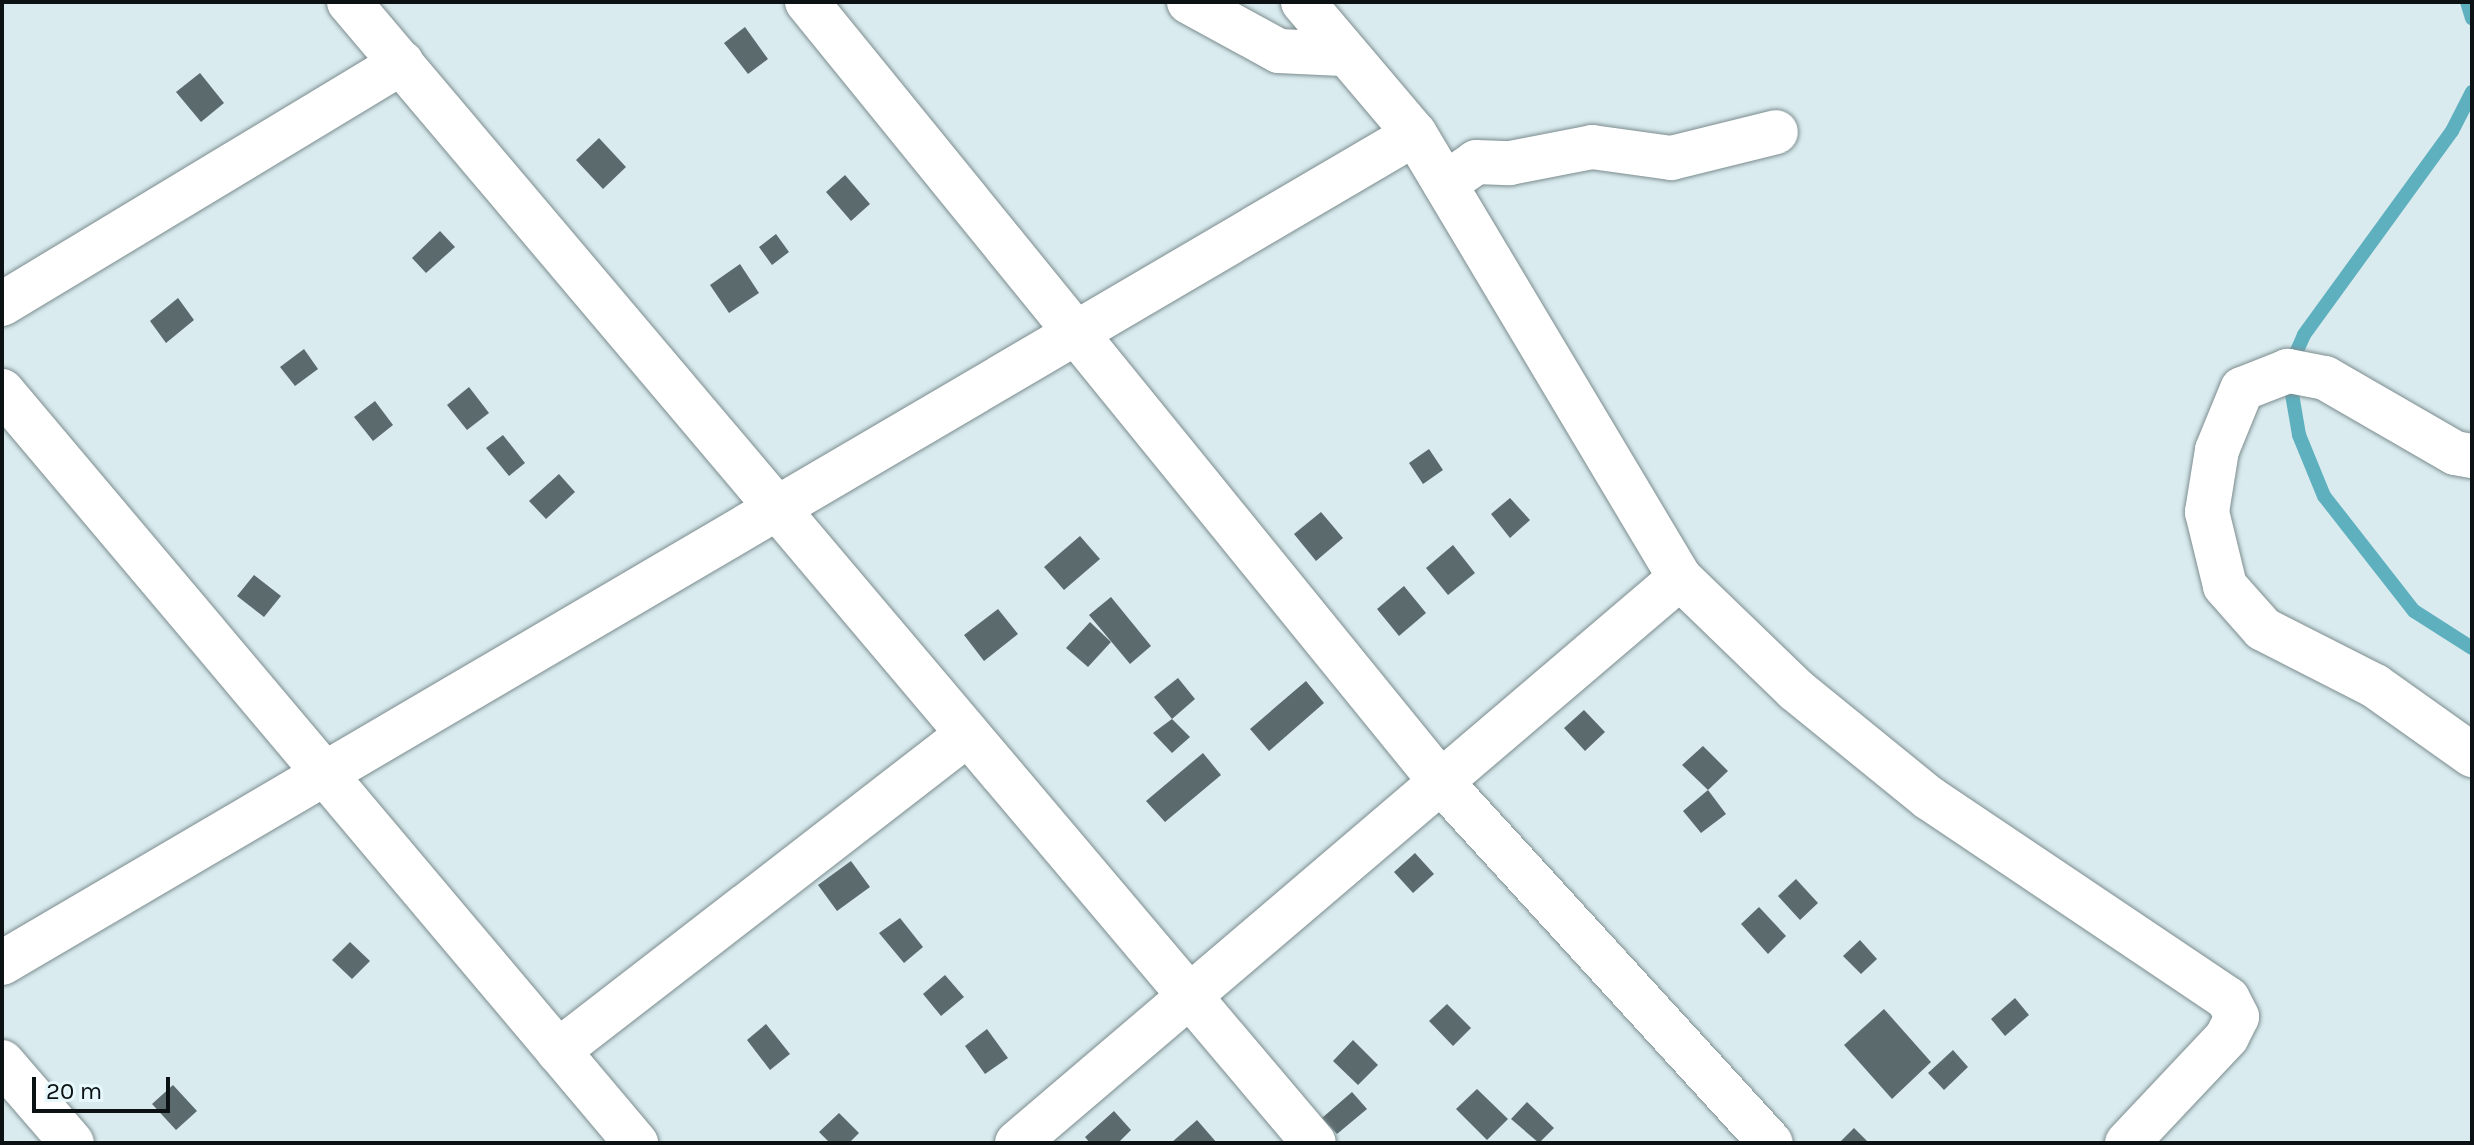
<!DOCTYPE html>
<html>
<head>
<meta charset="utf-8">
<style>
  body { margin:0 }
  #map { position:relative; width:2474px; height:1145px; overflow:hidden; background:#d9ebee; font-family:Karla,sans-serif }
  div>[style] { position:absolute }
  .stream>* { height:14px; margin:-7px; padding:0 7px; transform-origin:7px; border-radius:7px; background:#5eb0bf }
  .building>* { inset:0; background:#5b6a6d }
  .roads { filter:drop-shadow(0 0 2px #7c8c8f) drop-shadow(0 0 2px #7c8c8f) }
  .minor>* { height:44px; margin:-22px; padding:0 22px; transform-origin:22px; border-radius:22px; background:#fff }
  span { translate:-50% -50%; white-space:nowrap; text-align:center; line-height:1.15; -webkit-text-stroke:6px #e7f8fc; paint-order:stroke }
  .frame { position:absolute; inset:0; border:4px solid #0c1214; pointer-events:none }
  .scale { position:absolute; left:32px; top:1077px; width:138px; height:36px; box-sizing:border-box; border:4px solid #0c1214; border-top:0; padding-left:10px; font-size:24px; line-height:28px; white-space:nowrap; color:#0c1214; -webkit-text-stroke:6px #e7f8fc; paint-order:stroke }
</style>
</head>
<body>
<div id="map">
  <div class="stream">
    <i style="left:2467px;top:2px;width:17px;rotate:73deg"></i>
    <i style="left:2472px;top:92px;width:44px;rotate:117.1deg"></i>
    <i style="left:2452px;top:131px;width:252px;rotate:126deg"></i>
    <i style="left:2304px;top:335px;width:39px;rotate:114deg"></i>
    <i style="left:2288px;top:371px;width:65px;rotate:80.2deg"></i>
    <i style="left:2299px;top:435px;width:66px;rotate:67.7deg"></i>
    <i style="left:2324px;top:496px;width:146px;rotate:52deg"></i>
    <i style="left:2414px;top:611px;width:69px;rotate:32.5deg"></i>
  </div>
  <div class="building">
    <i style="clip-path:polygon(745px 27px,768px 59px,748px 74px,724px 43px)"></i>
    <i style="clip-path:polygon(200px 73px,224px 103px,201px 122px,176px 92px)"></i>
    <i style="clip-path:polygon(599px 138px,626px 167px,603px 189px,576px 160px)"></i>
    <i style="clip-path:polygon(845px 175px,870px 204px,851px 221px,826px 192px)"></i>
    <i style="clip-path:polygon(440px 231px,455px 247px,426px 273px,412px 258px)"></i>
    <i style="clip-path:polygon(776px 234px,789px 252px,772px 265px,759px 247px)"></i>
    <i style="clip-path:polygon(740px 264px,759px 293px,729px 313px,710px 285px)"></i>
    <i style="clip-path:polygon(178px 298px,194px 320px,166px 343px,150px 321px)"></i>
    <i style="clip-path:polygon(304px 349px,318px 369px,295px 386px,280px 367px)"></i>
    <i style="clip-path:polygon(469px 387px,489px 413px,467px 430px,447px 405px)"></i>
    <i style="clip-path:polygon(375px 401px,393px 425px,373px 441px,354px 417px)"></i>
    <i style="clip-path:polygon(503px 435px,525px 463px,509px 476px,486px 448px)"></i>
    <i style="clip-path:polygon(1429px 449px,1443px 470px,1423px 484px,1409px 463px)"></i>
    <i style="clip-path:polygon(559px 474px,575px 492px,546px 519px,529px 501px)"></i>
    <i style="clip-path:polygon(1510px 498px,1530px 520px,1510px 538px,1491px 514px)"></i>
    <i style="clip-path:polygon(1321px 512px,1343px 538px,1316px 561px,1294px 534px)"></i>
    <i style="clip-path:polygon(1080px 536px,1100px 559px,1064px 590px,1044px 567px)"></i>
    <i style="clip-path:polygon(1453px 545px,1475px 573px,1448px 595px,1426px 568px)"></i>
    <i style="clip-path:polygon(254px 575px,281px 596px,264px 617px,237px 596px)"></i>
    <i style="clip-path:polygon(1404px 586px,1426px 613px,1399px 636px,1377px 609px)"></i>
    <i style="clip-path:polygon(1111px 597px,1151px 646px,1130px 664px,1089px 615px)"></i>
    <i style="clip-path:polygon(998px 609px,1018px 634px,984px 661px,964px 635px)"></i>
    <i style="clip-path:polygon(1090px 622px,1111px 642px,1088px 667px,1066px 648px)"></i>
    <i style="clip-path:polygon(1178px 678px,1195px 699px,1172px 719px,1154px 697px)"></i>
    <i style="clip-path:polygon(1306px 681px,1324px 703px,1269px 751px,1250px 729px)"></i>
    <i style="clip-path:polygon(1584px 710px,1605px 732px,1585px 751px,1564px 728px)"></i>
    <i style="clip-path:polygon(1172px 719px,1190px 737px,1172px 753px,1153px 733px)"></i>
    <i style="clip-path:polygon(1703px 746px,1728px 771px,1708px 790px,1682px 765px)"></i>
    <i style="clip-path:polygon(1203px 753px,1221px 775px,1165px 822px,1146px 801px)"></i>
    <i style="clip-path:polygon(1708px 790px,1726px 814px,1701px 833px,1683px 811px)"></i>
    <i style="clip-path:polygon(1415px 853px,1434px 874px,1413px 893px,1394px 872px)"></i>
    <i style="clip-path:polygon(851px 861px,870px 887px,837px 911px,818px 885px)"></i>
    <i style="clip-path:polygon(1796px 879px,1818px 903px,1800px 920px,1778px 896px)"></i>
    <i style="clip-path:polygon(1759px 907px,1786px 936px,1768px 954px,1741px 924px)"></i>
    <i style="clip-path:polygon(900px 918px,923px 947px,904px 963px,879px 933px)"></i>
    <i style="clip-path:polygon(1860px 940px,1877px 959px,1861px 974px,1843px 956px)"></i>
    <i style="clip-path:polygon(350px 942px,370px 961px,352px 979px,332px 960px)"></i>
    <i style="clip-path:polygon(945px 975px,964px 997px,941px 1016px,923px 994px)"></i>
    <i style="clip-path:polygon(2015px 998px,2029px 1015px,2005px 1036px,1991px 1019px)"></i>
    <i style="clip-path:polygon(1447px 1004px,1471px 1028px,1453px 1046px,1429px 1021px)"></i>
    <i style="clip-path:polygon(1884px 1009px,1931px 1062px,1892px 1099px,1844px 1045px)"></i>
    <i style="clip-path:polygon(766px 1024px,790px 1054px,770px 1070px,747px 1040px)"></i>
    <i style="clip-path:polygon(987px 1029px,1008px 1058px,985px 1074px,965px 1046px)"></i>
    <i style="clip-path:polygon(1353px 1040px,1378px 1065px,1358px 1085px,1333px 1061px)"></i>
    <i style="clip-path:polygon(1953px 1050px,1968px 1067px,1944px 1090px,1928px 1073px)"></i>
    <i style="clip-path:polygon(173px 1085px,197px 1111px,176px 1130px,152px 1104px)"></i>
    <i style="clip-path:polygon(1477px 1089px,1508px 1119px,1487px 1140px,1456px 1109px)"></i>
    <i style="clip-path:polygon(1352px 1092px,1367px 1109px,1337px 1134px,1322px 1118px)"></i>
    <i style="clip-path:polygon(1527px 1102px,1554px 1128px,1539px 1143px,1511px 1119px)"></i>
    <i style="clip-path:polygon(1114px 1111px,1131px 1130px,1118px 1143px,1090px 1143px,1085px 1137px)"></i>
    <i style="clip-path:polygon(839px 1113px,859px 1133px,849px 1143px,830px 1143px,819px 1132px)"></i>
    <i style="clip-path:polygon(1197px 1120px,1217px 1143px,1171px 1143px)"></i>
    <i style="clip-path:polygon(1854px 1128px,1869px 1143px,1839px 1143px)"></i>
  </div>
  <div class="roads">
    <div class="minor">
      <i style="left:349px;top:2px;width:1494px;rotate:49.78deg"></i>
      <i style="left:807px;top:2px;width:1005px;rotate:50.9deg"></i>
      <i style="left:1441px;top:782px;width:489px;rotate:47.6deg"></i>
      <i style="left:1189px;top:2px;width:102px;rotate:28.6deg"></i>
      <i style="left:1279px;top:51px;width:63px;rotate:2.7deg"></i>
      <i style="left:1303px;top:2px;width:173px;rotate:49.7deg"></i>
      <i style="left:1415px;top:134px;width:517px;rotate:59.17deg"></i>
      <i style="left:1680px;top:578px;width:161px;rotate:44deg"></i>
      <i style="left:1796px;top:690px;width:171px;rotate:39.1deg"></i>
      <i style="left:1929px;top:798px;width:360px;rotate:33.9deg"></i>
      <i style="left:2228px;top:999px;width:20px;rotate:63deg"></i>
      <i style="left:2237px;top:1017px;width:22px;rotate:117deg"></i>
      <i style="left:2227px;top:1037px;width:146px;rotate:133.3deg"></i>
      <i style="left:1445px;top:184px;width:38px;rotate:-35deg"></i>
      <i style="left:1476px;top:162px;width:34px;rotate:2deg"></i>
      <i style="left:1510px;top:163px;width:84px;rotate:-11deg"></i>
      <i style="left:1592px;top:147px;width:80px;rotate:7.9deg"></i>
      <i style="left:1671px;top:158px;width:108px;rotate:-13.9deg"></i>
      <i style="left:2px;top:304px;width:467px;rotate:-31.1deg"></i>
      <i style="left:2px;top:391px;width:984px;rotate:49.87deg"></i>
      <i style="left:2472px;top:456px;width:17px;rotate:-170deg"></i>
      <i style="left:2455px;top:453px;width:150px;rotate:-150deg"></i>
      <i style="left:2325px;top:378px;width:38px;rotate:-169deg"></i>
      <i style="left:2288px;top:371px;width:49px;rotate:158.6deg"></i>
      <i style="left:2242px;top:389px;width:66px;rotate:112.3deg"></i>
      <i style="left:2217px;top:450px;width:63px;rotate:99.2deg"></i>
      <i style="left:2207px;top:512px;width:76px;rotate:76.3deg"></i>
      <i style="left:2225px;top:586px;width:57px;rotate:48.5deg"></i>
      <i style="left:2263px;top:629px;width:126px;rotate:27deg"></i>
      <i style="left:2375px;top:686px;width:119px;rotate:35.4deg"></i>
      <i style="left:2px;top:963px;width:1638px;rotate:-30.4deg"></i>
      <i style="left:558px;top:1051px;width:518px;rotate:-37.71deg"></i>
      <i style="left:2px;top:1062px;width:107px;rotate:49.2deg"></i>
      <i style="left:1017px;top:1143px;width:871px;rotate:-40.44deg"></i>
    </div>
  </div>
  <div class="frame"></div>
  <div class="scale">20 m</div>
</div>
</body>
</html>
